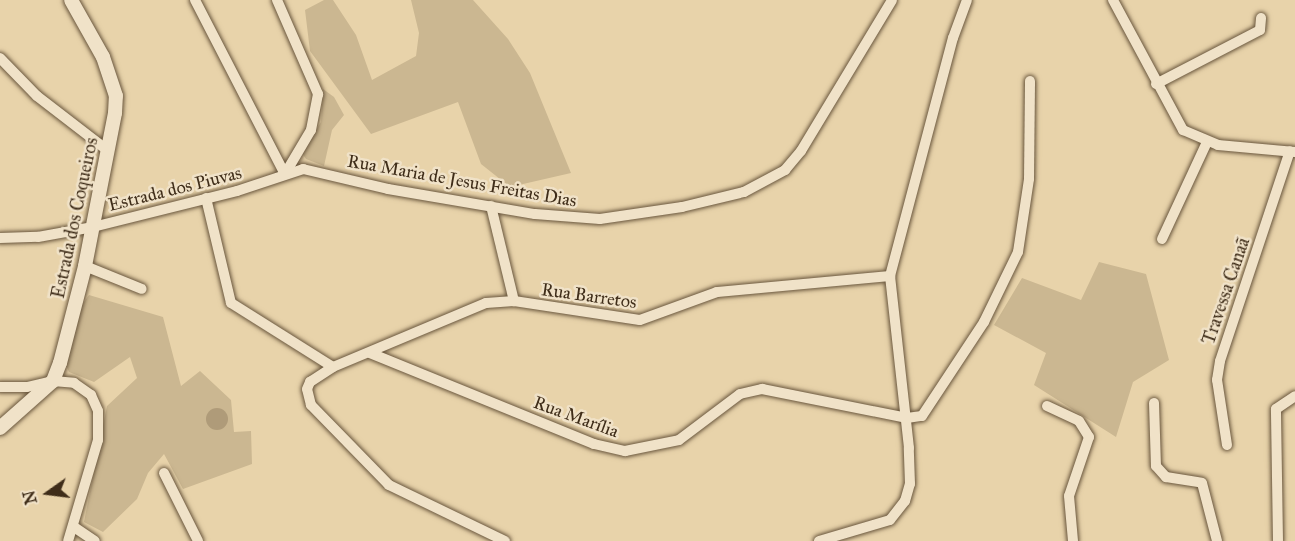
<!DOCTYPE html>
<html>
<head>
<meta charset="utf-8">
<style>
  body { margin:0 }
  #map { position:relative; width:1295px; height:541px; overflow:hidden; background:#e8d3aa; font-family:"IM FELL Great Primer",serif }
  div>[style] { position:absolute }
  .green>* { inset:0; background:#cbb791 }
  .water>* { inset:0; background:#af9b79 }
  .round { border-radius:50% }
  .roads { filter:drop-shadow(0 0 2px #69563d) drop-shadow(0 0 2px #69563d) }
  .minor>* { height:10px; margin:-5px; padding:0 5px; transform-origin:5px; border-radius:5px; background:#f0e2c8 }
  .tertiary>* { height:14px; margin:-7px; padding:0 7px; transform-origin:7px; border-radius:7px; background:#f0e2c8 }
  span { translate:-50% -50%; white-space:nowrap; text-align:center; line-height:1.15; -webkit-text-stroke:5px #f0e2c8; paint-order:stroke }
  .street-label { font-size:18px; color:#3f2d19 }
  .north { position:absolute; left:18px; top:463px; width:60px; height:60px; -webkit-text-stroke:4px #f0e2c8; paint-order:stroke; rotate:256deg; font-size:16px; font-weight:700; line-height:24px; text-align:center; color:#3f2d19 }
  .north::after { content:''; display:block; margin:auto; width:21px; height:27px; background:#3f2d19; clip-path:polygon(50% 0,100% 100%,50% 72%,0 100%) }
</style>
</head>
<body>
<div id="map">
  <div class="green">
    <i style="clip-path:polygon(324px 0,333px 0,356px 35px,372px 80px,416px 56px,419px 33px,411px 0,473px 0,508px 39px,530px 73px,571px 173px,510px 187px,481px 164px,458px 102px,371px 134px,310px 51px,305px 10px)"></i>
    <i style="clip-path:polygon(323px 89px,334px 97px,344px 115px,332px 130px,324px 166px,306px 159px,302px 153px,321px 122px)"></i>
    <i style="clip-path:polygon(1099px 262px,1146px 274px,1169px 360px,1133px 382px,1116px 437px,1034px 385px,1046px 353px,994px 325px,1022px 278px,1081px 300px)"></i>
    <i style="clip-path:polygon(89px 295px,163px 317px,181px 386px,200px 371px,231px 400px,234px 432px,251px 431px,252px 464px,183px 489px,164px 454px,148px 473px,137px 499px,103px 532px,84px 522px,107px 406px,137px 378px,130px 357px,94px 382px,69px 372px,65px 363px,77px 312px)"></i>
  </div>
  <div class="water">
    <i class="round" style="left:206px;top:408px;width:22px;height:22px"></i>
  </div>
  <div class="roads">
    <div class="minor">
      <i style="left:195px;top:0;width:196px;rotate:62.7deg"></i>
      <i style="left:277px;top:0;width:103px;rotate:66.4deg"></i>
      <i style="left:318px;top:94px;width:37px;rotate:101deg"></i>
      <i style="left:311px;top:130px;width:51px;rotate:120.6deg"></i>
      <i style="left:1113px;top:0;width:148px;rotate:61.7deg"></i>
      <i style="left:1183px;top:130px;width:38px;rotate:23deg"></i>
      <i style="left:1218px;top:145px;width:77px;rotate:5.2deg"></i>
      <i style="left:0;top:58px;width:53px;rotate:45.8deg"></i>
      <i style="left:37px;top:96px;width:88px;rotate:37.6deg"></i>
      <i style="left:1156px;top:84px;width:117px;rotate:-27.4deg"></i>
      <i style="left:1260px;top:30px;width:12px;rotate:-85deg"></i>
      <i style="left:206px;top:198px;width:108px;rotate:76.6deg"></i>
      <i style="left:231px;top:303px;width:120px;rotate:32.1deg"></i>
      <i style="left:491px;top:206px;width:98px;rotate:76.4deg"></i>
      <i style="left:0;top:238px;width:38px;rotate:-2deg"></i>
      <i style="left:38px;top:237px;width:56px;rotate:-10.3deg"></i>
      <i style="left:93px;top:227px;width:148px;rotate:-14deg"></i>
      <i style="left:237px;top:191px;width:70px;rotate:-18.4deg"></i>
      <i style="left:303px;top:169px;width:87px;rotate:13.2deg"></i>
      <i style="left:388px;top:189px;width:149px;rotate:9.7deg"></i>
      <i style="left:535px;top:214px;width:65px;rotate:4.4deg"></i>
      <i style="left:600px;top:219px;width:83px;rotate:-8.3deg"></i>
      <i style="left:682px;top:207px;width:64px;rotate:-13.6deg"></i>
      <i style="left:744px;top:192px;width:47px;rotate:-28.2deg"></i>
      <i style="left:785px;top:170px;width:25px;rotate:-50deg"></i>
      <i style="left:801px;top:151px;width:176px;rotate:-58.9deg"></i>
      <i style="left:1162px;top:239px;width:107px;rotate:-65.1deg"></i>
      <i style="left:85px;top:266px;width:61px;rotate:22deg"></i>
      <i style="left:370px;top:353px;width:242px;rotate:22.1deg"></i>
      <i style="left:594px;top:444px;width:32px;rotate:13deg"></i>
      <i style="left:625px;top:451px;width:55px;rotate:-11.5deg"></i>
      <i style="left:679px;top:440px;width:76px;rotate:-37deg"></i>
      <i style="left:740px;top:394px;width:23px;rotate:-13deg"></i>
      <i style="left:762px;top:389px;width:148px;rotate:11.3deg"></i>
      <i style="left:907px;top:418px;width:15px;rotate:-8deg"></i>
      <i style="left:922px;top:416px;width:113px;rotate:-56.6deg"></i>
      <i style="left:984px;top:322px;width:78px;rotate:-64.1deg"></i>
      <i style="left:1018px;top:252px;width:74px;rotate:-81.4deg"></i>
      <i style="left:1029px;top:179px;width:98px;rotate:-89.4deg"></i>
      <i style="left:0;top:387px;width:27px"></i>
      <i style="left:27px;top:387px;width:27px;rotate:-13deg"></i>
      <i style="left:53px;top:381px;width:21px;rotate:5deg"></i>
      <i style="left:74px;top:383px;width:21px;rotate:35deg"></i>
      <i style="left:91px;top:395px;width:17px;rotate:66deg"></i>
      <i style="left:98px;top:411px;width:29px;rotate:90deg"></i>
      <i style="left:98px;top:440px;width:105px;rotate:106.5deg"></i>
      <i style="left:1154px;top:403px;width:63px;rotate:88.2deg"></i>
      <i style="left:1156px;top:466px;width:15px;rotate:48deg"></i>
      <i style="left:1166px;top:477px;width:36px;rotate:9deg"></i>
      <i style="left:1202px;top:483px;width:60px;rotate:75.5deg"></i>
      <i style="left:1047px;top:406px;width:35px;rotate:25deg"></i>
      <i style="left:1079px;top:421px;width:19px;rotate:58deg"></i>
      <i style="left:1089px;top:437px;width:62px;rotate:108.7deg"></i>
      <i style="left:1069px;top:496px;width:45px;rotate:84.9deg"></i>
      <i style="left:1227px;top:445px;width:66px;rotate:-98.7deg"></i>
      <i style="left:1217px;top:380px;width:19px;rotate:-81deg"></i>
      <i style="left:1220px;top:361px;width:221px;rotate:-71.6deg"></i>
      <i style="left:164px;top:473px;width:76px;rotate:63.4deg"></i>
      <i style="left:74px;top:527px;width:25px;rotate:34deg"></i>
      <i style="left:505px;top:541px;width:129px;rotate:-154.2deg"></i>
      <i style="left:389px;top:485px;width:112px;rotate:-134.3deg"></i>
      <i style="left:311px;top:405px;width:16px;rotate:-104deg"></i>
      <i style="left:307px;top:389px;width:8px;rotate:-67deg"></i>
      <i style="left:310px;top:382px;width:27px;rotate:-33deg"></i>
      <i style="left:333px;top:367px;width:166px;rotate:-22.7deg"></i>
      <i style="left:486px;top:303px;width:28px;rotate:-4deg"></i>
      <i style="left:514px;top:301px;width:127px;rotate:8.6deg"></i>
      <i style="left:640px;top:320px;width:82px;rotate:-20deg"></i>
      <i style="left:717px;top:292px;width:174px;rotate:-5.3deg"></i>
      <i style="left:819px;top:541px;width:74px;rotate:-16.5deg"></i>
      <i style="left:890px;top:520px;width:24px;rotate:-52deg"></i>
      <i style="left:905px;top:501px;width:18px;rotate:-74deg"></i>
      <i style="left:910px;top:484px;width:36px;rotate:-92deg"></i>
      <i style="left:909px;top:448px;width:173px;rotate:-96.3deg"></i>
      <i style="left:890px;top:276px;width:246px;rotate:-75.2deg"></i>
      <i style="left:953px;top:38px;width:40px;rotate:-69.8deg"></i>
      <i style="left:1278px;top:541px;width:132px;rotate:-90.9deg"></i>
      <i style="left:1276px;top:409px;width:23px;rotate:-34deg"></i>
    </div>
    <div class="tertiary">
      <i style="left:0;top:428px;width:71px;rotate:-41.6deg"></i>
      <i style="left:53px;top:381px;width:19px;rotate:-69deg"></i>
      <i style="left:60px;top:363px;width:100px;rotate:-75.5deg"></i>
      <i style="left:85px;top:266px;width:156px;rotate:-78.9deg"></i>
      <i style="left:115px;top:113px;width:17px;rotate:-87deg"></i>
      <i style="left:116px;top:96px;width:41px;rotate:-108.4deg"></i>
      <i style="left:103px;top:57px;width:65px;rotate:-119.3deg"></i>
    </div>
  </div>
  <div class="street-label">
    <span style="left:462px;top:181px;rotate:10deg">Rua Maria de Jesus Freitas Dias</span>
    <span style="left:175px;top:189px;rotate:-14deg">Estrada dos Piuvas</span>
    <span style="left:75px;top:218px;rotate:-78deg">Estrada dos Coqueiros</span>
    <span style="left:1226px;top:291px;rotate:-71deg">Travessa Canaã</span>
    <span style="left:589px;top:296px;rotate:8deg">Rua Barretos</span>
    <span style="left:576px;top:417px;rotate:20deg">Rua Marília</span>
  </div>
  <div class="north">N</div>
</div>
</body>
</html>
